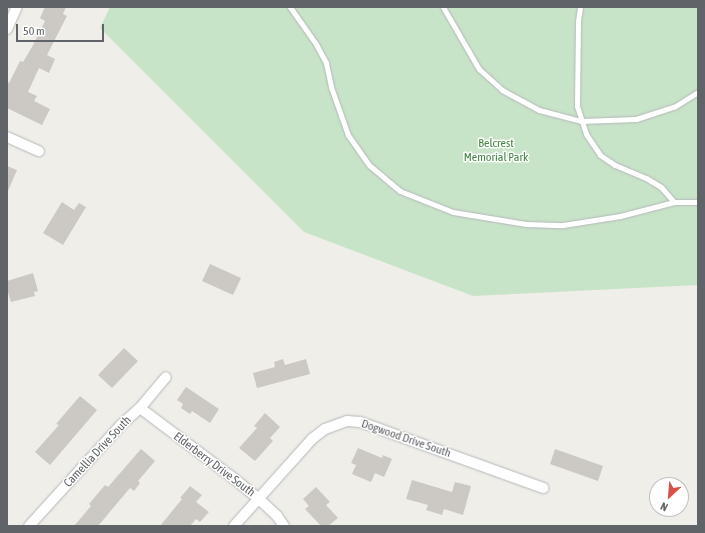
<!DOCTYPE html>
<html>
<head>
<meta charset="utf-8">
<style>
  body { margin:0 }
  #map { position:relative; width:705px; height:533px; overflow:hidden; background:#f0eee8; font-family:"Asap Condensed",sans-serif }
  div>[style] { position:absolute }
  .green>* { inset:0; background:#c8e4c8 }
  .building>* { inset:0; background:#ccc9c5 }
  .roads { filter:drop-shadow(0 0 1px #b5b8bb) drop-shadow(0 0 1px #b5b8bb) }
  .lane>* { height:5px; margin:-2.5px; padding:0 2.5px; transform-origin:2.5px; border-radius:2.5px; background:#fff }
  .street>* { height:10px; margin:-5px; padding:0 5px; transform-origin:5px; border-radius:5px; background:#fff }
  span { translate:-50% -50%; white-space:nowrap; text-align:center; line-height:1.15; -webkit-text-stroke:3px #fff; paint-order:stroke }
  .park-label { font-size:12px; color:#408543 }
  .street-label { font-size:12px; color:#606367 }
  .frame { position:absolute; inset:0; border:8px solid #606367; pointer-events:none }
  .north { position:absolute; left:649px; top:477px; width:40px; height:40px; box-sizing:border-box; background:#fff; border:1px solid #bfc1c2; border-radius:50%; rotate:206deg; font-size:11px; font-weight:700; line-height:16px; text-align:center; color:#606367 }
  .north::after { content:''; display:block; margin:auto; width:14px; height:18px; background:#d85146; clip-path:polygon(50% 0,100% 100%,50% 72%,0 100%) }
  .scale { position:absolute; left:16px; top:24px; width:88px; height:18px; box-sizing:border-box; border:2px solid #606367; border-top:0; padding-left:5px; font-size:12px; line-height:14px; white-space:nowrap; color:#606367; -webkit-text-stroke:3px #fff; paint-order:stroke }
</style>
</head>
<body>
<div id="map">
  <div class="green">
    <i style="clip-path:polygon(110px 7px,698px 7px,698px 285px,473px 296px,304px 232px,100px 28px)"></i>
  </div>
  <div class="building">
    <i style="clip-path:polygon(45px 7px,66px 7px,63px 14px,67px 16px,47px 55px,55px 59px,49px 73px,39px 68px,28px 92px,37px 96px,34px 101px,50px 109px,42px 125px,7px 108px,7px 82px,9px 83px,20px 61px,23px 62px,32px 47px,45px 21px,40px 18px)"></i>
    <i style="clip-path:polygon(7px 166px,17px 170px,7px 193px)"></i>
    <i style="clip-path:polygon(62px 202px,74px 210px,79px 203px,86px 207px,63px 245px,43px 233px)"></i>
    <i style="clip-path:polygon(210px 264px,241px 278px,233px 295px,202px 281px)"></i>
    <i style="clip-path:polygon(33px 273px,38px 291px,34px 292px,35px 296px,11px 302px,7px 289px,7px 281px)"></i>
    <i style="clip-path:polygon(124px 348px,138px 361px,112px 388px,98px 375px)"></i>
    <i style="clip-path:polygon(283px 359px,285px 365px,306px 359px,310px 374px,257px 388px,253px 373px,275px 367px,274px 362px)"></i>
    <i style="clip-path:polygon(186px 387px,219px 409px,210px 423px,192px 411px,190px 414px,181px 408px,183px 404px,177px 400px)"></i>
    <i style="clip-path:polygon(80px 396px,97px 410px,50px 465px,35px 452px,59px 425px,56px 424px)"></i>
    <i style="clip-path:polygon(265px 413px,280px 427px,270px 438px,273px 441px,255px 461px,239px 448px,257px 428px,254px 426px)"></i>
    <i style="clip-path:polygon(358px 448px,382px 458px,383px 455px,392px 459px,384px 477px,375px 473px,371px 482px,352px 474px,356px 465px,351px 463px)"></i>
    <i style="clip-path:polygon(141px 449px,155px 461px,138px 481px,140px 483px,134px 491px,130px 488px,98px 526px,74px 526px,91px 506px,89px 504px,105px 485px,108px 487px)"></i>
    <i style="clip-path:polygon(555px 449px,603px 466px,598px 481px,550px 464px)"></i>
    <i style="clip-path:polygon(412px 480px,452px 492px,455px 482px,471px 486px,463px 515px,444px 509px,442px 515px,426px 510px,428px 505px,406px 499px)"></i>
    <i style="clip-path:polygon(190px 486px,202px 495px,196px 502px,209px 512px,200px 522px,196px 519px,190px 526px,160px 526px,182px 499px,180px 498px)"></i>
    <i style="clip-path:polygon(316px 487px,330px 502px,326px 505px,338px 518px,328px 526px,321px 526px,305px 509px,309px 506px,303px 499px)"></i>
  </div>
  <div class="roads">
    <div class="lane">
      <i style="left:290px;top:7px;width:45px;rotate:54.9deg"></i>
      <i style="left:316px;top:44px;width:21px;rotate:62deg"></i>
      <i style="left:326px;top:63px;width:25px;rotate:78deg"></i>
      <i style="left:331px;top:87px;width:51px;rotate:70.5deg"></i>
      <i style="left:348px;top:135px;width:37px;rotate:55deg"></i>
      <i style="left:369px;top:165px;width:40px;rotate:40deg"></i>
      <i style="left:400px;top:191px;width:57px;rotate:21.6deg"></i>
      <i style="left:453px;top:212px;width:74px;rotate:9.3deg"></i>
      <i style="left:526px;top:224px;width:37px;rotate:2deg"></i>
      <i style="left:563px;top:225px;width:58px;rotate:-9deg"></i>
      <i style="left:620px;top:216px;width:56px;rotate:-14.5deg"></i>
      <i style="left:674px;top:202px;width:24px"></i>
      <i style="left:443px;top:7px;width:72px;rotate:59.9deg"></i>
      <i style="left:479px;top:69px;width:31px;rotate:42deg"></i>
      <i style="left:502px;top:90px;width:42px;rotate:28.4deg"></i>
      <i style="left:539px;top:110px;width:43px;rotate:14.7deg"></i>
      <i style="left:581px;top:121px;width:55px;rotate:-2.1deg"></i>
      <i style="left:636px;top:119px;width:40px;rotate:-18deg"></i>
      <i style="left:674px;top:107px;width:28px;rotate:-32deg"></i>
      <i style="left:580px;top:7px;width:15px;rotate:98deg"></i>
      <i style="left:578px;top:22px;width:84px;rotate:90.7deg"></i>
      <i style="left:577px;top:106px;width:29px;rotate:72deg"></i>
      <i style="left:586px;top:134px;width:25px;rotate:56deg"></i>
      <i style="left:600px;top:155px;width:18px;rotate:34deg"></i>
      <i style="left:615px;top:165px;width:34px;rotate:23deg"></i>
      <i style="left:646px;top:178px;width:17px;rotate:31deg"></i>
      <i style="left:661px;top:187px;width:20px;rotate:49deg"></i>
    </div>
    <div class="street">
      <i style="left:7px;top:29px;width:24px;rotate:-66deg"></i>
      <i style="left:7px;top:137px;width:35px;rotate:24deg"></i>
      <i style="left:140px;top:408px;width:115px;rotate:36.9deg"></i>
      <i style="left:232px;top:477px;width:35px;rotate:39deg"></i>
      <i style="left:259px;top:499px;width:25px;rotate:43deg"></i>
      <i style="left:277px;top:516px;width:12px;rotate:55deg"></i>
      <i style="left:29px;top:526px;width:137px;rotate:-47.7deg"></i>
      <i style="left:121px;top:425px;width:25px;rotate:-42deg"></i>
      <i style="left:140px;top:408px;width:40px;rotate:-50deg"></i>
      <i style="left:234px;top:526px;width:117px;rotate:-48.1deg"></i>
      <i style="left:312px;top:439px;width:16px;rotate:-38deg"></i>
      <i style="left:325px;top:429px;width:23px;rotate:-20deg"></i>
      <i style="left:347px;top:421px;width:13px;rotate:4deg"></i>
      <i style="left:360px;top:422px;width:195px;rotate:19.8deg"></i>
    </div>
  </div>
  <div class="park-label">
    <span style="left:496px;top:151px">Belcrest<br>Memorial Park</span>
  </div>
  <div class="street-label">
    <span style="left:406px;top:439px;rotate:19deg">Dogwood Drive South</span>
    <span style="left:98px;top:452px;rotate:-47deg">Camellia Drive South</span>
    <span style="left:214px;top:465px;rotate:37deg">Elderberry Drive South</span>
  </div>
  <div class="frame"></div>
  <div class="north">N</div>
  <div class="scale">50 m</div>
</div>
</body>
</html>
